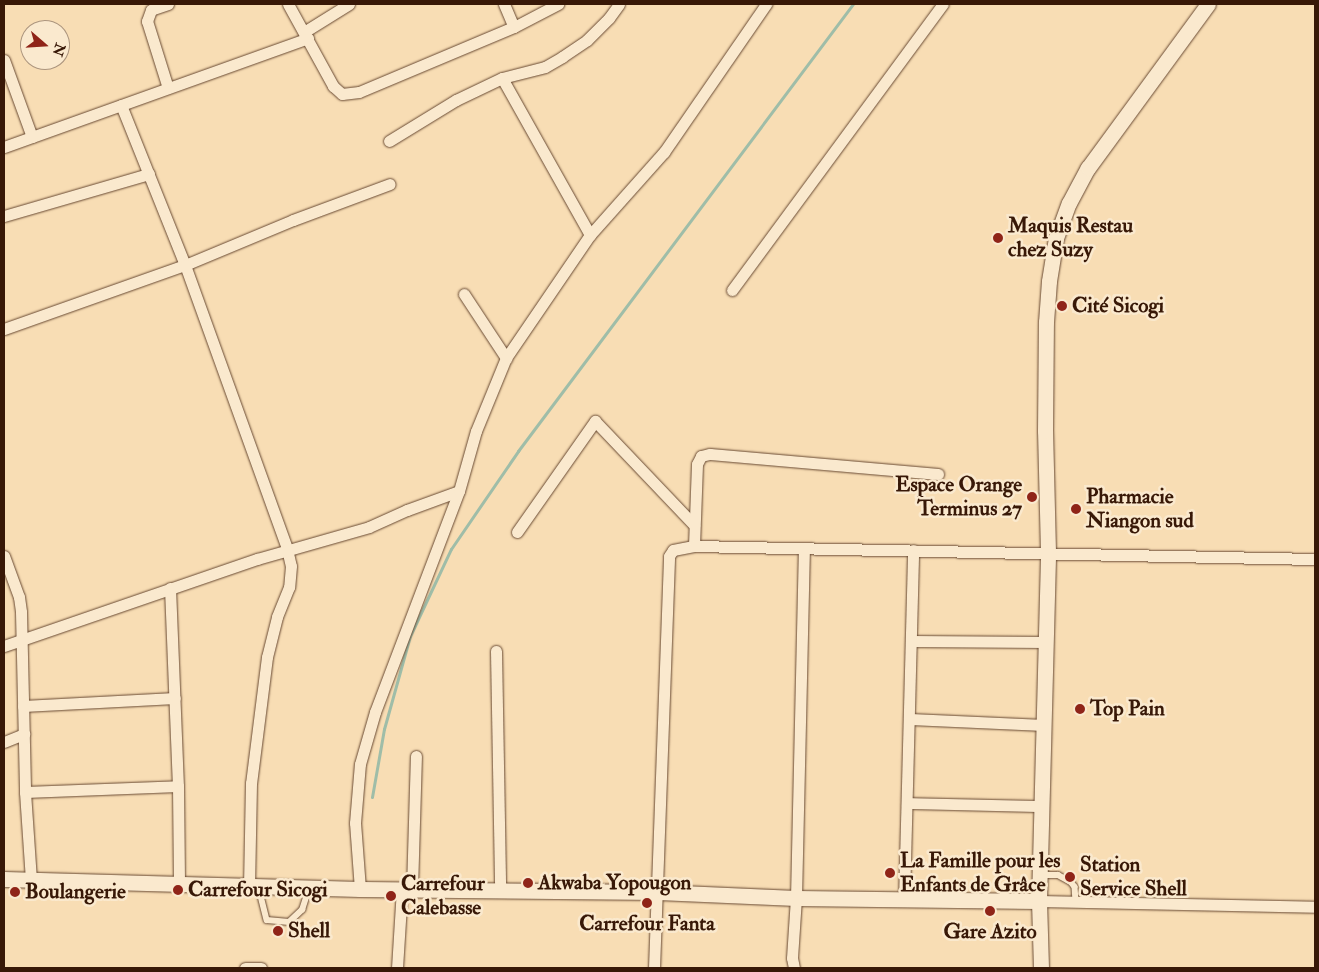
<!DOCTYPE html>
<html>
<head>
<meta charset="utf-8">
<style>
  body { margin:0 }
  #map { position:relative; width:1319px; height:972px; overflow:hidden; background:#f8ddb4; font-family:"IM FELL Double Pica",serif }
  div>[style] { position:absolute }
  .stream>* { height:3px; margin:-1.5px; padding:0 1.5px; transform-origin:1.5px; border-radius:1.5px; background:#9fbda8 }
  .roads { filter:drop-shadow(0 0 1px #684932) drop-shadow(0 0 1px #684932) }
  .service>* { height:5.5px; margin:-2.75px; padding:0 2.75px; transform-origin:2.75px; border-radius:2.75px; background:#fae9ce }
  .minor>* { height:11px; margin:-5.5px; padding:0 5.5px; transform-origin:5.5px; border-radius:5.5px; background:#fae9ce }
  .tertiary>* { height:15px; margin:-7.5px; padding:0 7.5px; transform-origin:7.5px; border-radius:7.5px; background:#fae9ce }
  .dots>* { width:14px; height:14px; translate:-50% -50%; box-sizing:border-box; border:2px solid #fae9ce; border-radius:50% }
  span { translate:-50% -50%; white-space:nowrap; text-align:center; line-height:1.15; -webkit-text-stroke:5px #fae9ce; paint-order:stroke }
  .poi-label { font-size:21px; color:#381807; font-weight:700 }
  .left { translate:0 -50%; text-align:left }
  .right { translate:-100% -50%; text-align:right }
  .frame { position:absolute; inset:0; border:5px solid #381807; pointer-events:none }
  .north { position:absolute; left:20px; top:20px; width:50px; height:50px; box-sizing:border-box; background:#fae9ce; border:1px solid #ac957e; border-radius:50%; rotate:109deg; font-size:14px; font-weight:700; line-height:20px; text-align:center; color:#381807 }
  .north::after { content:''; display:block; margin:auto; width:18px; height:22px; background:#8f2418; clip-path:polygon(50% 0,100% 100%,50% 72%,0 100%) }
</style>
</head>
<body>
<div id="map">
  <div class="stream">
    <i style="left:372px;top:797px;width:69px;rotate:-80deg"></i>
    <i style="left:384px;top:729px;width:97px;rotate:-74.4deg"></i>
    <i style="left:410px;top:636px;width:96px;rotate:-64.8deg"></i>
    <i style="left:451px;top:549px;width:119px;rotate:-55.6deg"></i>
    <i style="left:518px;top:451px;width:559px;rotate:-53.15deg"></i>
  </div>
  <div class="roads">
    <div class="service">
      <i style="left:1040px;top:875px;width:18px"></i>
      <i style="left:1058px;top:875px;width:15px;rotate:28deg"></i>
      <i style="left:1071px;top:882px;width:6px;rotate:51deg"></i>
      <i style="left:1075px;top:887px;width:15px;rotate:86deg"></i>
      <i style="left:259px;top:888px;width:33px;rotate:76deg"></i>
      <i style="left:267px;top:920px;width:22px;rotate:5deg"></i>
      <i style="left:289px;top:922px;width:18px;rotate:-43deg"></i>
      <i style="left:302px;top:910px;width:22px;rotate:-72deg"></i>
    </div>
    <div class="minor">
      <i style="left:168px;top:4px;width:18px;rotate:161deg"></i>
      <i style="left:151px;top:10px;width:12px;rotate:110deg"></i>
      <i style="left:147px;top:21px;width:70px;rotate:72.6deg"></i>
      <i style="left:288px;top:4px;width:94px;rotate:61.2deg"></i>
      <i style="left:333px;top:86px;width:12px;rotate:42deg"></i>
      <i style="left:342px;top:94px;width:17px;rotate:-7deg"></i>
      <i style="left:359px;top:92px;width:168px;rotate:-22.8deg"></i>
      <i style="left:514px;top:27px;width:50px;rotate:-27.6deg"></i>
      <i style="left:504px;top:4px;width:25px;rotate:67deg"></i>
      <i style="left:304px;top:32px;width:53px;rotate:-31.9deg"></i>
      <i style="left:4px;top:60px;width:82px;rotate:70deg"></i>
      <i style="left:502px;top:78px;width:180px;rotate:60.7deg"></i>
      <i style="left:121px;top:105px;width:172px;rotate:68.2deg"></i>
      <i style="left:185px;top:265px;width:117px;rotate:-22.6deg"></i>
      <i style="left:293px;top:220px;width:103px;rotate:-20.4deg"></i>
      <i style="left:389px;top:141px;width:79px;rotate:-31.5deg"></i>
      <i style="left:456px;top:100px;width:51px;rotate:-25.6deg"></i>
      <i style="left:502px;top:78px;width:44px;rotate:-14.3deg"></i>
      <i style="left:545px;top:67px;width:20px;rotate:-30deg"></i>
      <i style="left:562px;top:57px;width:30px;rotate:-34deg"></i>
      <i style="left:587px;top:40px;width:31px;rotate:-45deg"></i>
      <i style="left:609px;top:18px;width:17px;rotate:-54deg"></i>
      <i style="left:4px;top:147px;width:323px;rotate:-19.7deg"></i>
      <i style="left:4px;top:216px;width:151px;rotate:-16.2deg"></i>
      <i style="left:732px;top:290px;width:355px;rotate:-53.6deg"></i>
      <i style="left:464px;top:294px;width:77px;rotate:56.7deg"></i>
      <i style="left:4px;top:329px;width:192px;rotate:-19.5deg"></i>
      <i style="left:185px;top:265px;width:302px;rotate:70.2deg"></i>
      <i style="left:287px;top:549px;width:17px;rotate:77deg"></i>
      <i style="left:291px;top:566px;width:21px;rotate:95deg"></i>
      <i style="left:289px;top:587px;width:32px;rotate:112deg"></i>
      <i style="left:277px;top:617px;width:41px;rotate:104deg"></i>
      <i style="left:267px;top:657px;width:127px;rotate:97.2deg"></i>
      <i style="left:251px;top:783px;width:102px;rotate:91.1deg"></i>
      <i style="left:517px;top:532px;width:136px;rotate:-54.9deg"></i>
      <i style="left:595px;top:421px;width:144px;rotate:46.4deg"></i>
      <i style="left:694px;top:546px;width:82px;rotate:-87.9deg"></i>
      <i style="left:697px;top:464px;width:9px;rotate:-63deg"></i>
      <i style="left:701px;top:456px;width:9px;rotate:-13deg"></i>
      <i style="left:710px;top:454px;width:229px;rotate:5deg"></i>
      <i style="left:4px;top:556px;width:44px;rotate:69.9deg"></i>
      <i style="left:19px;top:597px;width:15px;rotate:82deg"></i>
      <i style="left:21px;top:612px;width:180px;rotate:88.7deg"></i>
      <i style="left:25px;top:792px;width:88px;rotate:86.1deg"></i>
      <i style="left:170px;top:588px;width:198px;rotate:87.7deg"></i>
      <i style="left:178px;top:786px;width:99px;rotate:89.4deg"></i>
      <i style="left:911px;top:641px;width:135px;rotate:0.4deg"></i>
      <i style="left:4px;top:646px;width:268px;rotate:-19deg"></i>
      <i style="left:257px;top:559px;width:116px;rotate:-15.9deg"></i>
      <i style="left:369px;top:527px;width:42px;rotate:-24.1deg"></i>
      <i style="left:407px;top:510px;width:55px;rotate:-20.1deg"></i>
      <i style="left:496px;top:651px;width:240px;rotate:89deg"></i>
      <i style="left:23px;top:706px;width:152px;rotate:-3deg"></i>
      <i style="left:910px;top:719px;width:134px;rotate:2.6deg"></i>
      <i style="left:4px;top:742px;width:22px;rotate:-22deg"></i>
      <i style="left:25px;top:792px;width:153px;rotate:-2.2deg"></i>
      <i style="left:907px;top:803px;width:135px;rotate:1.3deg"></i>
      <i style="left:360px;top:889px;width:66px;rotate:-94.3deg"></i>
      <i style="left:355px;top:823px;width:59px;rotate:-85.2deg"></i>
      <i style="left:360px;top:764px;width:54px;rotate:-73.9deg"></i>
      <i style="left:375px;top:712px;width:236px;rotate:-69.2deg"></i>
      <i style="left:459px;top:491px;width:62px;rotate:-74.2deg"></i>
      <i style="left:476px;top:431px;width:79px;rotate:-67.7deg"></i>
      <i style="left:506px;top:358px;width:149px;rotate:-55.7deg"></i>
      <i style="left:590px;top:235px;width:111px;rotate:-48.3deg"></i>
      <i style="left:664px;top:152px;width:180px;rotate:-55.4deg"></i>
      <i style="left:412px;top:889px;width:133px;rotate:-88.3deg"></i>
      <i style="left:904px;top:900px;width:350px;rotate:-88.5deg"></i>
      <i style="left:1039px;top:901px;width:276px;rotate:1.2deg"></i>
      <i style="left:245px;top:968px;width:16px"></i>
      <i style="left:397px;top:968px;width:79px;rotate:-86.4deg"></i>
      <i style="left:654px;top:968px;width:412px;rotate:-87.9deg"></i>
      <i style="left:669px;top:556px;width:7px;rotate:-56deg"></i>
      <i style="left:673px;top:550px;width:21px;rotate:-11deg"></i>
      <i style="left:694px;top:546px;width:621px;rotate:1.2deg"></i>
      <i style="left:794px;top:968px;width:10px;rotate:-101deg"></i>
      <i style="left:792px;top:958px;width:60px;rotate:-86.2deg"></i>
      <i style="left:796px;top:898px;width:349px;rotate:-88.7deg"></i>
    </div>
    <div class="tertiary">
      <i style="left:4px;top:879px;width:356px;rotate:1.6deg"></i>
      <i style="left:360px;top:889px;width:298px;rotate:0.6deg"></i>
      <i style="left:658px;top:892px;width:138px;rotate:2.5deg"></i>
      <i style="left:796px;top:898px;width:243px;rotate:0.7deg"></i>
      <i style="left:1041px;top:968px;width:67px;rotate:-91.7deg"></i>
      <i style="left:1039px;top:901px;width:349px;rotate:-88.5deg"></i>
      <i style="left:1048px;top:552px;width:121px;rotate:-91.4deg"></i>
      <i style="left:1045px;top:431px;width:109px;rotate:-89.5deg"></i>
      <i style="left:1046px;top:322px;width:41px;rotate:-85.8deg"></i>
      <i style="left:1049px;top:281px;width:44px;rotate:-80.8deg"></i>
      <i style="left:1056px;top:238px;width:37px;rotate:-70deg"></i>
      <i style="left:1069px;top:203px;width:40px;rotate:-62deg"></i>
      <i style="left:1088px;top:168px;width:203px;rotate:-53.8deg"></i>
    </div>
  </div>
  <div class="dots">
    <i style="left:998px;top:238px;background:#8f2418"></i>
    <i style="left:1062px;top:306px;background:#8f2418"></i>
    <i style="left:1032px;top:497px;background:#8f2418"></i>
    <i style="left:1076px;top:509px;background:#8f2418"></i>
    <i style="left:1080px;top:709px;background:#8f2418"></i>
    <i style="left:890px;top:873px;background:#8f2418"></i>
    <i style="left:1070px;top:877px;background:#8f2418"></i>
    <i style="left:528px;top:883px;background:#8f2418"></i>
    <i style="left:178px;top:890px;background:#8f2418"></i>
    <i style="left:15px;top:892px;background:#8f2418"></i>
    <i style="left:391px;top:896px;background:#8f2418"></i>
    <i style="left:647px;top:903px;background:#8f2418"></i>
    <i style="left:990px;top:911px;background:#8f2418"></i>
    <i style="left:278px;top:931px;background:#8f2418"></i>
  </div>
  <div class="poi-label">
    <span class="left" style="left:1008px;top:238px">Maquis Restau<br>chez Suzy</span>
    <span class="left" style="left:1072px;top:306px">Cité Sicogi</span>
    <span class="right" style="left:1022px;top:497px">Espace Orange<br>Terminus 27</span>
    <span class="left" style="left:1086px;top:509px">Pharmacie<br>Niangon sud</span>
    <span class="left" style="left:1090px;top:709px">Top Pain</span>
    <span class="left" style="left:900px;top:873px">La Famille pour les<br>Enfants de Grâce</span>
    <span class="left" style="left:1080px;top:877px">Station<br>Service Shell</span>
    <span class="left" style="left:538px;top:883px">Akwaba Yopougon</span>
    <span class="left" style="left:401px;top:896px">Carrefour<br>Calebasse</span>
    <span class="left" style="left:188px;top:890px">Carrefour Sicogi</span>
    <span class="left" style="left:25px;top:892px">Boulangerie</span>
    <span style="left:647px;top:924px">Carrefour Fanta</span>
    <span class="left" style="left:288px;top:931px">Shell</span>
    <span style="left:990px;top:932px">Gare Azito</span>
  </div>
  <div class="frame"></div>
  <div class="north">N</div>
</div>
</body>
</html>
